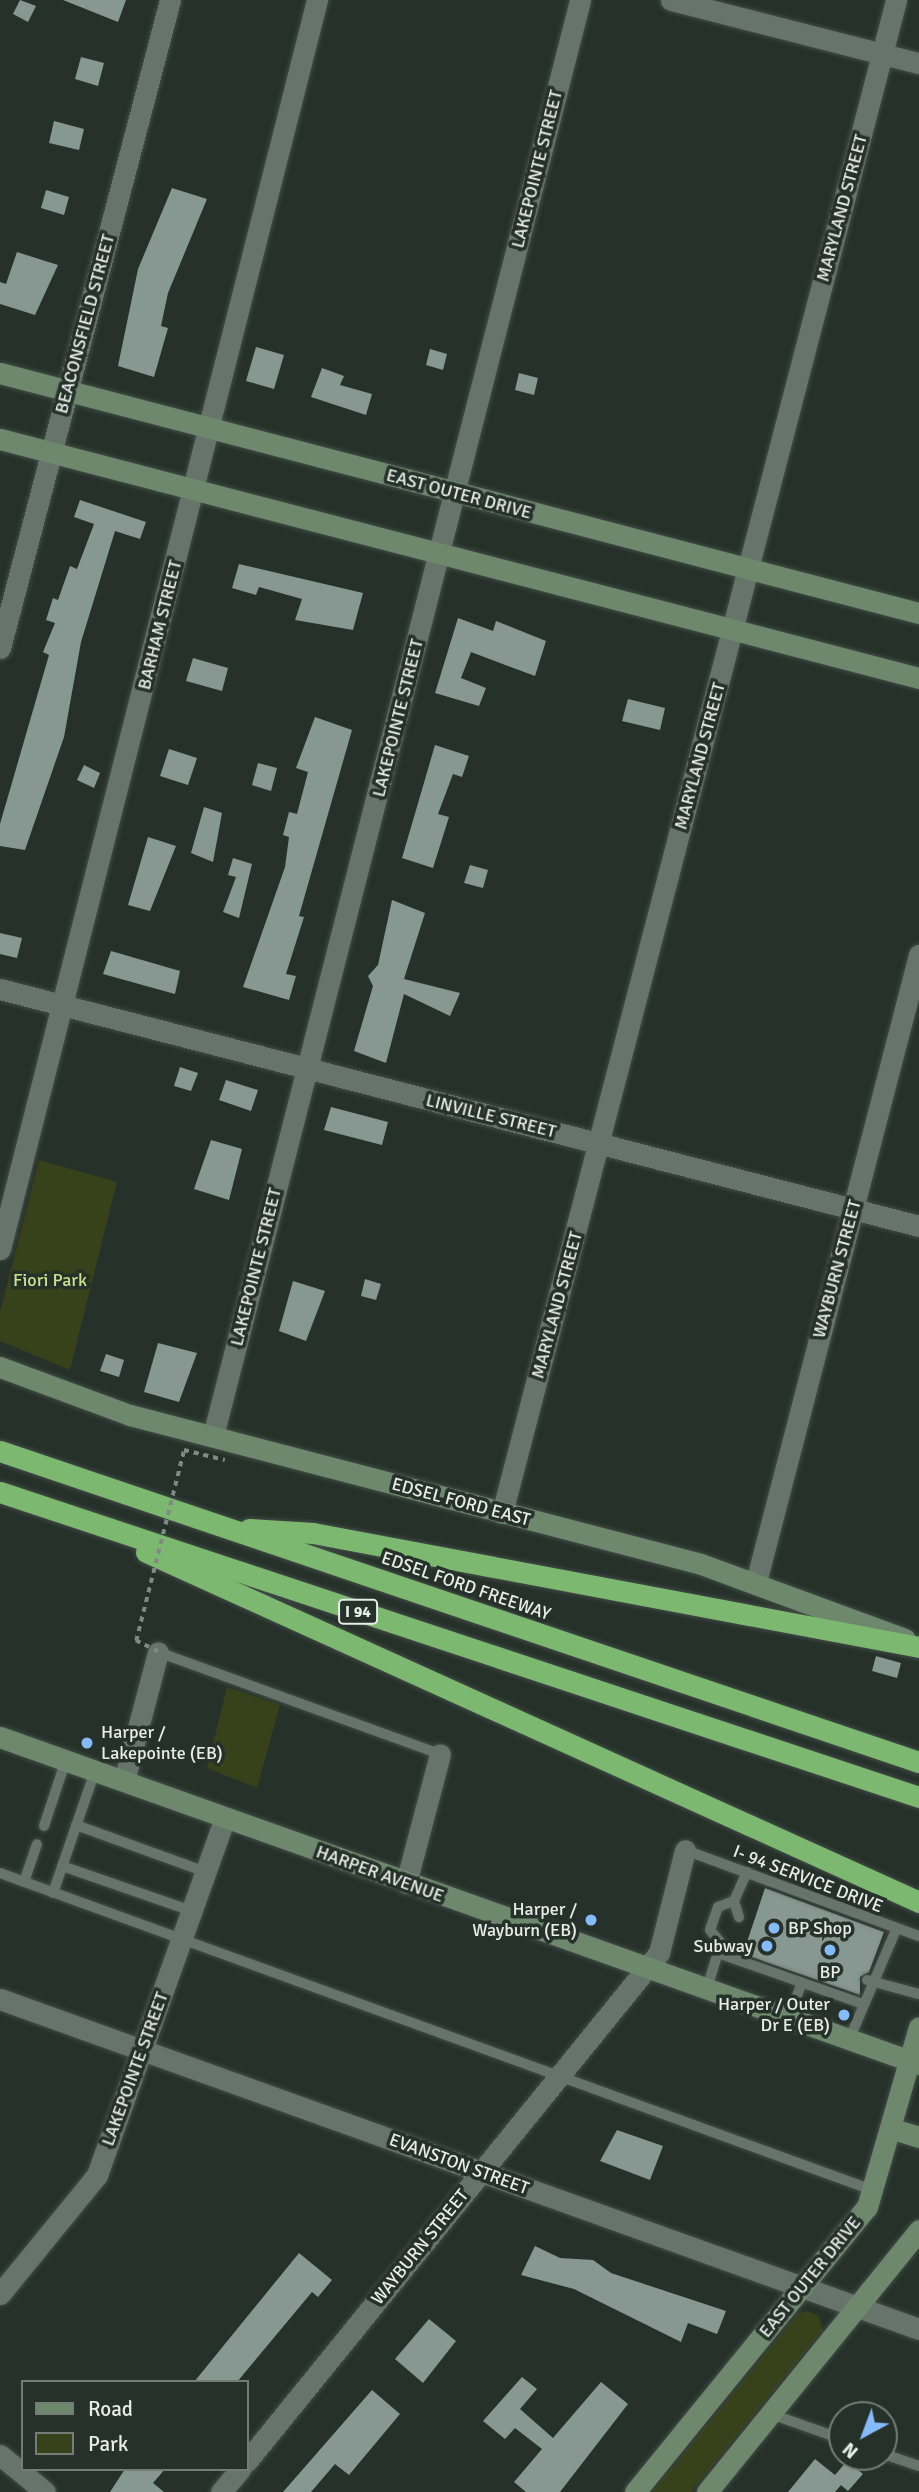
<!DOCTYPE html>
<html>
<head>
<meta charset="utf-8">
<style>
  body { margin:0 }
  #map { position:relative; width:919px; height:2492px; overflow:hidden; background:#26312a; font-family:Signika,sans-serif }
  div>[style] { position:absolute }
  .green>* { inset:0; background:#37411a }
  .building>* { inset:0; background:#879893 }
  .roads { filter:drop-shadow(0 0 2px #424c46) drop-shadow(0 0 2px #424c46) }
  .lane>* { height:10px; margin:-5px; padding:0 5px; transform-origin:5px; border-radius:5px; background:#66746c }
  .street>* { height:21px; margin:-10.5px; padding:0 10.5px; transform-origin:10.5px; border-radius:10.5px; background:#66746c }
  .secondary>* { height:21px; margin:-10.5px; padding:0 10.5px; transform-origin:10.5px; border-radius:10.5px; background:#6d886d }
  .highway>* { height:21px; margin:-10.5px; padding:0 10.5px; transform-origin:10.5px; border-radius:10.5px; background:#7db870 }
  .path-bridge>* { height:3.5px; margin-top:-1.75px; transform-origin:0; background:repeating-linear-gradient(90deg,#808a84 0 5px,transparent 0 10px) }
  .dots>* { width:19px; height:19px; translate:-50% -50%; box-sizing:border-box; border:4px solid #26312a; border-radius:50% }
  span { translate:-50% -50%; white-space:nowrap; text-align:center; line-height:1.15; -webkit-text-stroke:7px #26312a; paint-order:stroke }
  .shield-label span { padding:2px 5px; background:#26312a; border:2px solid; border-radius:5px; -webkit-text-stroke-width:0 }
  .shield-label { font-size:16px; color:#e6eee9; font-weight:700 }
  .street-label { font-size:18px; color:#e6eee9 }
  .park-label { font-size:18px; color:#cae18f }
  .poi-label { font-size:18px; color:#e6eee9 }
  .left { translate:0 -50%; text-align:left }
  .right { translate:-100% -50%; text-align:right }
  .legend { position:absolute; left:21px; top:2380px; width:228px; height:91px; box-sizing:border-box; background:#26312a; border:2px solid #737d76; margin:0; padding:9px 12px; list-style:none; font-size:21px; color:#e6eee9 }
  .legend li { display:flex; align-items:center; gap:14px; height:35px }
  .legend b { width:35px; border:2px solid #737d76 }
  .north { position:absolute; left:828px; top:2401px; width:70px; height:70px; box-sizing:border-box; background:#26312a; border:2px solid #737d76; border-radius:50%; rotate:221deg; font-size:19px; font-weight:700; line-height:28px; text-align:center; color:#e6eee9 }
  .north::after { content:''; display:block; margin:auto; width:24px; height:32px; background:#85bbfb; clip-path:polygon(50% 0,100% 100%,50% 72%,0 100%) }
</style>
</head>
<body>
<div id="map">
  <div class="green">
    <i style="clip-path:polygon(39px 1160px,117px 1182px,70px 1370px,0 1341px,0 1312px)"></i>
    <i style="clip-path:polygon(227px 1687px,280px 1705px,257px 1788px,207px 1768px)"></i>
    <i style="clip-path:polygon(808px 2311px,819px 2316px,823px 2330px,691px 2492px,652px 2492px,798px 2313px)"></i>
  </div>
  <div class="building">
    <i style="clip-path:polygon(20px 0,36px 6px,28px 22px,13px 14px)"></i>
    <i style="clip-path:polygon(63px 0,126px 0,118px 22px)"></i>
    <i style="clip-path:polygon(81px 57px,104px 63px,98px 86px,75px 79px)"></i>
    <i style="clip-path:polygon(54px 121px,84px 129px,79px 150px,49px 143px)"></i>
    <i style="clip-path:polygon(172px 188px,207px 199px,168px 293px,161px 326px,168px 328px,154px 377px,118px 366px,138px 269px)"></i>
    <i style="clip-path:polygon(46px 190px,69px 197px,64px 215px,41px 208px)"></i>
    <i style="clip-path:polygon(17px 252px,58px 265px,35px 315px,0 304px,0 282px,6px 284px)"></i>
    <i style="clip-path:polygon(256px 347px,284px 355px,274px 389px,246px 381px)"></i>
    <i style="clip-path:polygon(430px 349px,447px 354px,443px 370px,426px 365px)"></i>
    <i style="clip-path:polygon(322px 368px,344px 376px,340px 385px,372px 394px,366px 415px,311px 397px)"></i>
    <i style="clip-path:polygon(519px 373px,538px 378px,534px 395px,515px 390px)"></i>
    <i style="clip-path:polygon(80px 500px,146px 522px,140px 539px,115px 531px,81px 642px,64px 737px,25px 850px,0 846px,0 824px,49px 655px,43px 652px,55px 623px,46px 620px,53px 598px,58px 600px,70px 566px,77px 569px,94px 524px,74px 517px)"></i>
    <i style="clip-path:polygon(239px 564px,363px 593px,353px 630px,295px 620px,302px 599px,259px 587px,256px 595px,232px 588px)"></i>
    <i style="clip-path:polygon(458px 618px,493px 631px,496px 621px,546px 641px,535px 676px,471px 652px,461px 678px,486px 688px,479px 706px,435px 693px)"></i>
    <i style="clip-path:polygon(193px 658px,228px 668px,222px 691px,186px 681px)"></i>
    <i style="clip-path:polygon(628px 699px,665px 708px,660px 730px,622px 721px)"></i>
    <i style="clip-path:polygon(315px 717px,352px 730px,299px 916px,304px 917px,286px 974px,296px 976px,289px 1000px,243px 987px,285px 867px,289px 837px,283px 835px,289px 812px,297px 814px,308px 772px,296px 768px)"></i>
    <i style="clip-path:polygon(435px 745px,469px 756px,462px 777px,453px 774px,438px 814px,449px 817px,433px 868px,402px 858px)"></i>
    <i style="clip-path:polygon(169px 749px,197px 758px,188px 785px,160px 776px)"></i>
    <i style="clip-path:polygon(258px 763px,277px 768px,271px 791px,252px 785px)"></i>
    <i style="clip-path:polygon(84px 765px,100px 773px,94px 788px,77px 780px)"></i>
    <i style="clip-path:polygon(204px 807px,222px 813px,213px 862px,191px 853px)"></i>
    <i style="clip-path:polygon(148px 837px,176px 846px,150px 911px,128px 905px)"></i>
    <i style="clip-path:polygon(233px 858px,252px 864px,239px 918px,223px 912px,236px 877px,228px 875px)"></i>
    <i style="clip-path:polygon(470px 865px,488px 870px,483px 888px,464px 883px)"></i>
    <i style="clip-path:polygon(392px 900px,425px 913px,404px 979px,460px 993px,450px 1016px,404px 994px,386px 1063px,354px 1051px,373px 986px,368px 976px,378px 965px)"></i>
    <i style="clip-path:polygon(0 933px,22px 938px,17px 958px,0 954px)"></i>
    <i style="clip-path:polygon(111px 951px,180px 971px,175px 994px,103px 974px)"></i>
    <i style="clip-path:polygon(180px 1067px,198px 1073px,191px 1091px,174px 1086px)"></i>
    <i style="clip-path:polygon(226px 1080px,258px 1090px,251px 1111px,219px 1100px)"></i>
    <i style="clip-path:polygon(331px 1107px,388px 1122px,382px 1145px,324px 1130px)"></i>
    <i style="clip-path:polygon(211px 1140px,242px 1149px,229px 1200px,194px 1189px)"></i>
    <i style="clip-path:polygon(365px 1279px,381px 1284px,376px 1300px,361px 1296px)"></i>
    <i style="clip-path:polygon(293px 1281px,325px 1291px,306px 1341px,279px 1331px)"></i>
    <i style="clip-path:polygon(158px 1343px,197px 1353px,179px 1402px,144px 1392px)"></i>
    <i style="clip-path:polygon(106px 1354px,124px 1360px,119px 1377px,100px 1371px)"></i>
    <i style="clip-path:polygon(876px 1656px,901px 1663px,897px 1678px,872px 1671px)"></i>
    <i style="clip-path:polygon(765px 1888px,884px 1932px,869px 1972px,860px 1977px,860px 1995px,743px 1954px)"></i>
    <i style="clip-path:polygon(617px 2130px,663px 2146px,650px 2180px,600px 2161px)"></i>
    <i style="clip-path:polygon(535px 2246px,560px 2258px,593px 2260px,611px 2273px,726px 2311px,717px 2334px,688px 2323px,681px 2342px,574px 2289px,521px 2275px)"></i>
    <i style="clip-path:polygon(299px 2253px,332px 2280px,318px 2297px,312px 2292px,237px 2382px,194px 2382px)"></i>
    <i style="clip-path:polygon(429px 2319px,456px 2341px,423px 2383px,395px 2359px)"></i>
    <i style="clip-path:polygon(522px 2377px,537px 2389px,520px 2409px,553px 2438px,601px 2382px,628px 2404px,560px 2492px,526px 2492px,514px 2482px,542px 2449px,515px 2428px,505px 2439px,483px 2421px)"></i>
    <i style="clip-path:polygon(372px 2390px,400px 2414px,349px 2475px,335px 2464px,311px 2492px,283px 2492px)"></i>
    <i style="clip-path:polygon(815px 2459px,835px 2475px,847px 2461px,863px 2474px,848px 2491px,841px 2485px,835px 2492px,788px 2492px)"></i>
    <i style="clip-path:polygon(125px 2469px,165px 2469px,153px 2483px,164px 2492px,110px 2492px)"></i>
  </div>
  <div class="roads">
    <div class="lane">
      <i style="left:158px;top:1652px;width:300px;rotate:19.9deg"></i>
      <i style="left:76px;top:1825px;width:138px;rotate:19.9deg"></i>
      <i style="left:44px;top:1826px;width:70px;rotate:-71.6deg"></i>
      <i style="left:685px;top:1850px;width:249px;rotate:20.2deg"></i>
      <i style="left:62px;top:1866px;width:138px;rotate:19.1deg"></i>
      <i style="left:0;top:1873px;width:931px;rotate:19.97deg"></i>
      <i style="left:24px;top:1882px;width:40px;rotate:-71.1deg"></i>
      <i style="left:53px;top:1893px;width:129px;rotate:-71deg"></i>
      <i style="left:734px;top:1901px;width:32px;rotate:-66deg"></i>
      <i style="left:718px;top:1953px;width:154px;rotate:19.4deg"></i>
      <i style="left:867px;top:1980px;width:54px;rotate:15.1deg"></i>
      <i style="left:706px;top:1991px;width:50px;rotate:-72.6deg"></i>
      <i style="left:721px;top:1943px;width:17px;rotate:-130deg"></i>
      <i style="left:710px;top:1930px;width:24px;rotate:-71deg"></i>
      <i style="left:718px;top:1907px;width:17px;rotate:-21deg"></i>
      <i style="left:734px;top:1901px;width:17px;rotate:73deg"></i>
      <i style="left:788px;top:2019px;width:39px;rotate:-69deg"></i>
      <i style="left:849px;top:2040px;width:117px;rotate:-66.9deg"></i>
      <i style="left:771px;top:2414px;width:75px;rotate:19.4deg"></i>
      <i style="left:884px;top:2454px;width:37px;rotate:19deg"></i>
    </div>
    <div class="street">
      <i style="left:671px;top:0;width:256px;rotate:14.3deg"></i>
      <i style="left:0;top:648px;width:670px;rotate:-75.3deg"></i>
      <i style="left:0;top:989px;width:949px;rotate:14.46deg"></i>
      <i style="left:0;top:1249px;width:1289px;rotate:-75.76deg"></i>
      <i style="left:213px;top:1436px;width:1482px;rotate:-75.66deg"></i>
      <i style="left:502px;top:1513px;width:1563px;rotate:-75.4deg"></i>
      <i style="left:756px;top:1582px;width:648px;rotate:-75.43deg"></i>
      <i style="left:124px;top:1781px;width:133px;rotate:-75.2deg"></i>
      <i style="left:406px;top:1883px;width:133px;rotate:-75.2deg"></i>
      <i style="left:0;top:1999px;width:976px;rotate:19.75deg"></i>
      <i style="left:0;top:2294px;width:154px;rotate:-50.8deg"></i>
      <i style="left:97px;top:2175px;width:379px;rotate:-70.3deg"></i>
      <i style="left:0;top:2455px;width:58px;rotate:39.4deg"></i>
      <i style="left:247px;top:2461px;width:654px;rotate:-50.96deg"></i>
      <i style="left:659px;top:1953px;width:106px;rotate:-75.8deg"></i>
      <i style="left:221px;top:2492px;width:30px;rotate:-50deg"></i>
    </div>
    <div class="secondary">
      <i style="left:0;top:373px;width:950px;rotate:14.64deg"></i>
      <i style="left:0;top:439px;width:950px;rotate:14.58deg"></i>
      <i style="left:0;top:1367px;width:139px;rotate:20.3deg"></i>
      <i style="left:130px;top:1415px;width:590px;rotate:14.62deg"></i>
      <i style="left:701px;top:1564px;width:217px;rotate:20.2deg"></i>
      <i style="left:0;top:1737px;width:975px;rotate:19.59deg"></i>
      <i style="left:893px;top:2129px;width:27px;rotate:17deg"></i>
      <i style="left:635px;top:2492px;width:367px;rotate:-50.9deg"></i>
      <i style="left:867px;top:2207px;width:187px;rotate:-73.9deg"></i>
      <i style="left:707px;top:2492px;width:337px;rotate:-51deg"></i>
    </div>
    <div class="highway">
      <i style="left:0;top:1451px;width:970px;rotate:18.7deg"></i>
      <i style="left:0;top:1492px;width:968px;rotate:18.36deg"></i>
      <i style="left:249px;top:1529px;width:64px;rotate:3.6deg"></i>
      <i style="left:313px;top:1533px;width:617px;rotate:10.65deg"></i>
      <i style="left:146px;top:1552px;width:849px;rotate:24.36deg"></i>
    </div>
  </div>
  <div class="path-bridge">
    <i style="left:158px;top:1652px;width:25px;rotate:-153deg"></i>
    <i style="left:136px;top:1641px;width:197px;rotate:-75.9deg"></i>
    <i style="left:184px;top:1450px;width:42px;rotate:13.7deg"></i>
  </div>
  <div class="dots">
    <i style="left:87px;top:1743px;background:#85bbfb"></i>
    <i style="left:591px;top:1920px;background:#85bbfb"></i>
    <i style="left:774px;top:1928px;background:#85bbfb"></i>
    <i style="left:767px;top:1946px;background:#85bbfb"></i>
    <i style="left:830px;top:1950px;background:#85bbfb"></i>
    <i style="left:844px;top:2015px;background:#85bbfb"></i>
  </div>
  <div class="shield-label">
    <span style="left:358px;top:1612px">I 94</span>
  </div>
  <div class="street-label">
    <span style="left:537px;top:169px;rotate:-76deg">LAKEPOINTE STREET</span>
    <span style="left:842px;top:208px;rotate:-75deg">MARYLAND STREET</span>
    <span style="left:85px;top:324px;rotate:-75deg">BEACONSFIELD STREET</span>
    <span style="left:459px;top:494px;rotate:15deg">EAST OUTER DRIVE</span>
    <span style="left:160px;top:625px;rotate:-76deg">BARHAM STREET</span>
    <span style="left:398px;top:718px;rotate:-76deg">LAKEPOINTE STREET</span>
    <span style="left:700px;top:756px;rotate:-75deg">MARYLAND STREET</span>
    <span style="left:491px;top:1116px;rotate:14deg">LINVILLE STREET</span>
    <span style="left:256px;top:1267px;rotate:-76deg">LAKEPOINTE STREET</span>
    <span style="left:837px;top:1269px;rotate:-75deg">WAYBURN STREET</span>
    <span style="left:557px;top:1305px;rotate:-75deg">MARYLAND STREET</span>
    <span style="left:461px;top:1502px;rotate:15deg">EDSEL FORD EAST</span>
    <span style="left:466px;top:1586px;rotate:19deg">EDSEL FORD FREEWAY</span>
    <span style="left:380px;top:1874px;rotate:20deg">HARPER AVENUE</span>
    <span style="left:808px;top:1879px;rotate:21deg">I- 94 SERVICE DRIVE</span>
    <span style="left:135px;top:2069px;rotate:-70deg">LAKEPOINTE STREET</span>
    <span style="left:459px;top:2164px;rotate:20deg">EVANSTON STREET</span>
    <span style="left:420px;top:2247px;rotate:-51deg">WAYBURN STREET</span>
    <span style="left:810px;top:2277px;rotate:-51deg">EAST OUTER DRIVE</span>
  </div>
  <div class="park-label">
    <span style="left:50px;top:1280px">Fiori Park</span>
  </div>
  <div class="poi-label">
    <span class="left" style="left:101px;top:1743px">Harper /<br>Lakepointe (EB)</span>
    <span class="right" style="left:577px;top:1920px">Harper /<br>Wayburn (EB)</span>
    <span class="left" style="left:788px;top:1928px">BP Shop</span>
    <span class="right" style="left:753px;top:1946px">Subway</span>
    <span style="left:830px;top:1972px">BP</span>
    <span class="right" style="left:830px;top:2015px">Harper / Outer<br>Dr E (EB)</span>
  </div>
  <ul class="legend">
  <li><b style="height:9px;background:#6d886d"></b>Road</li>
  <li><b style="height:19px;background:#37411a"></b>Park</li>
  </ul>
  <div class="north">N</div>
</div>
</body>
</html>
